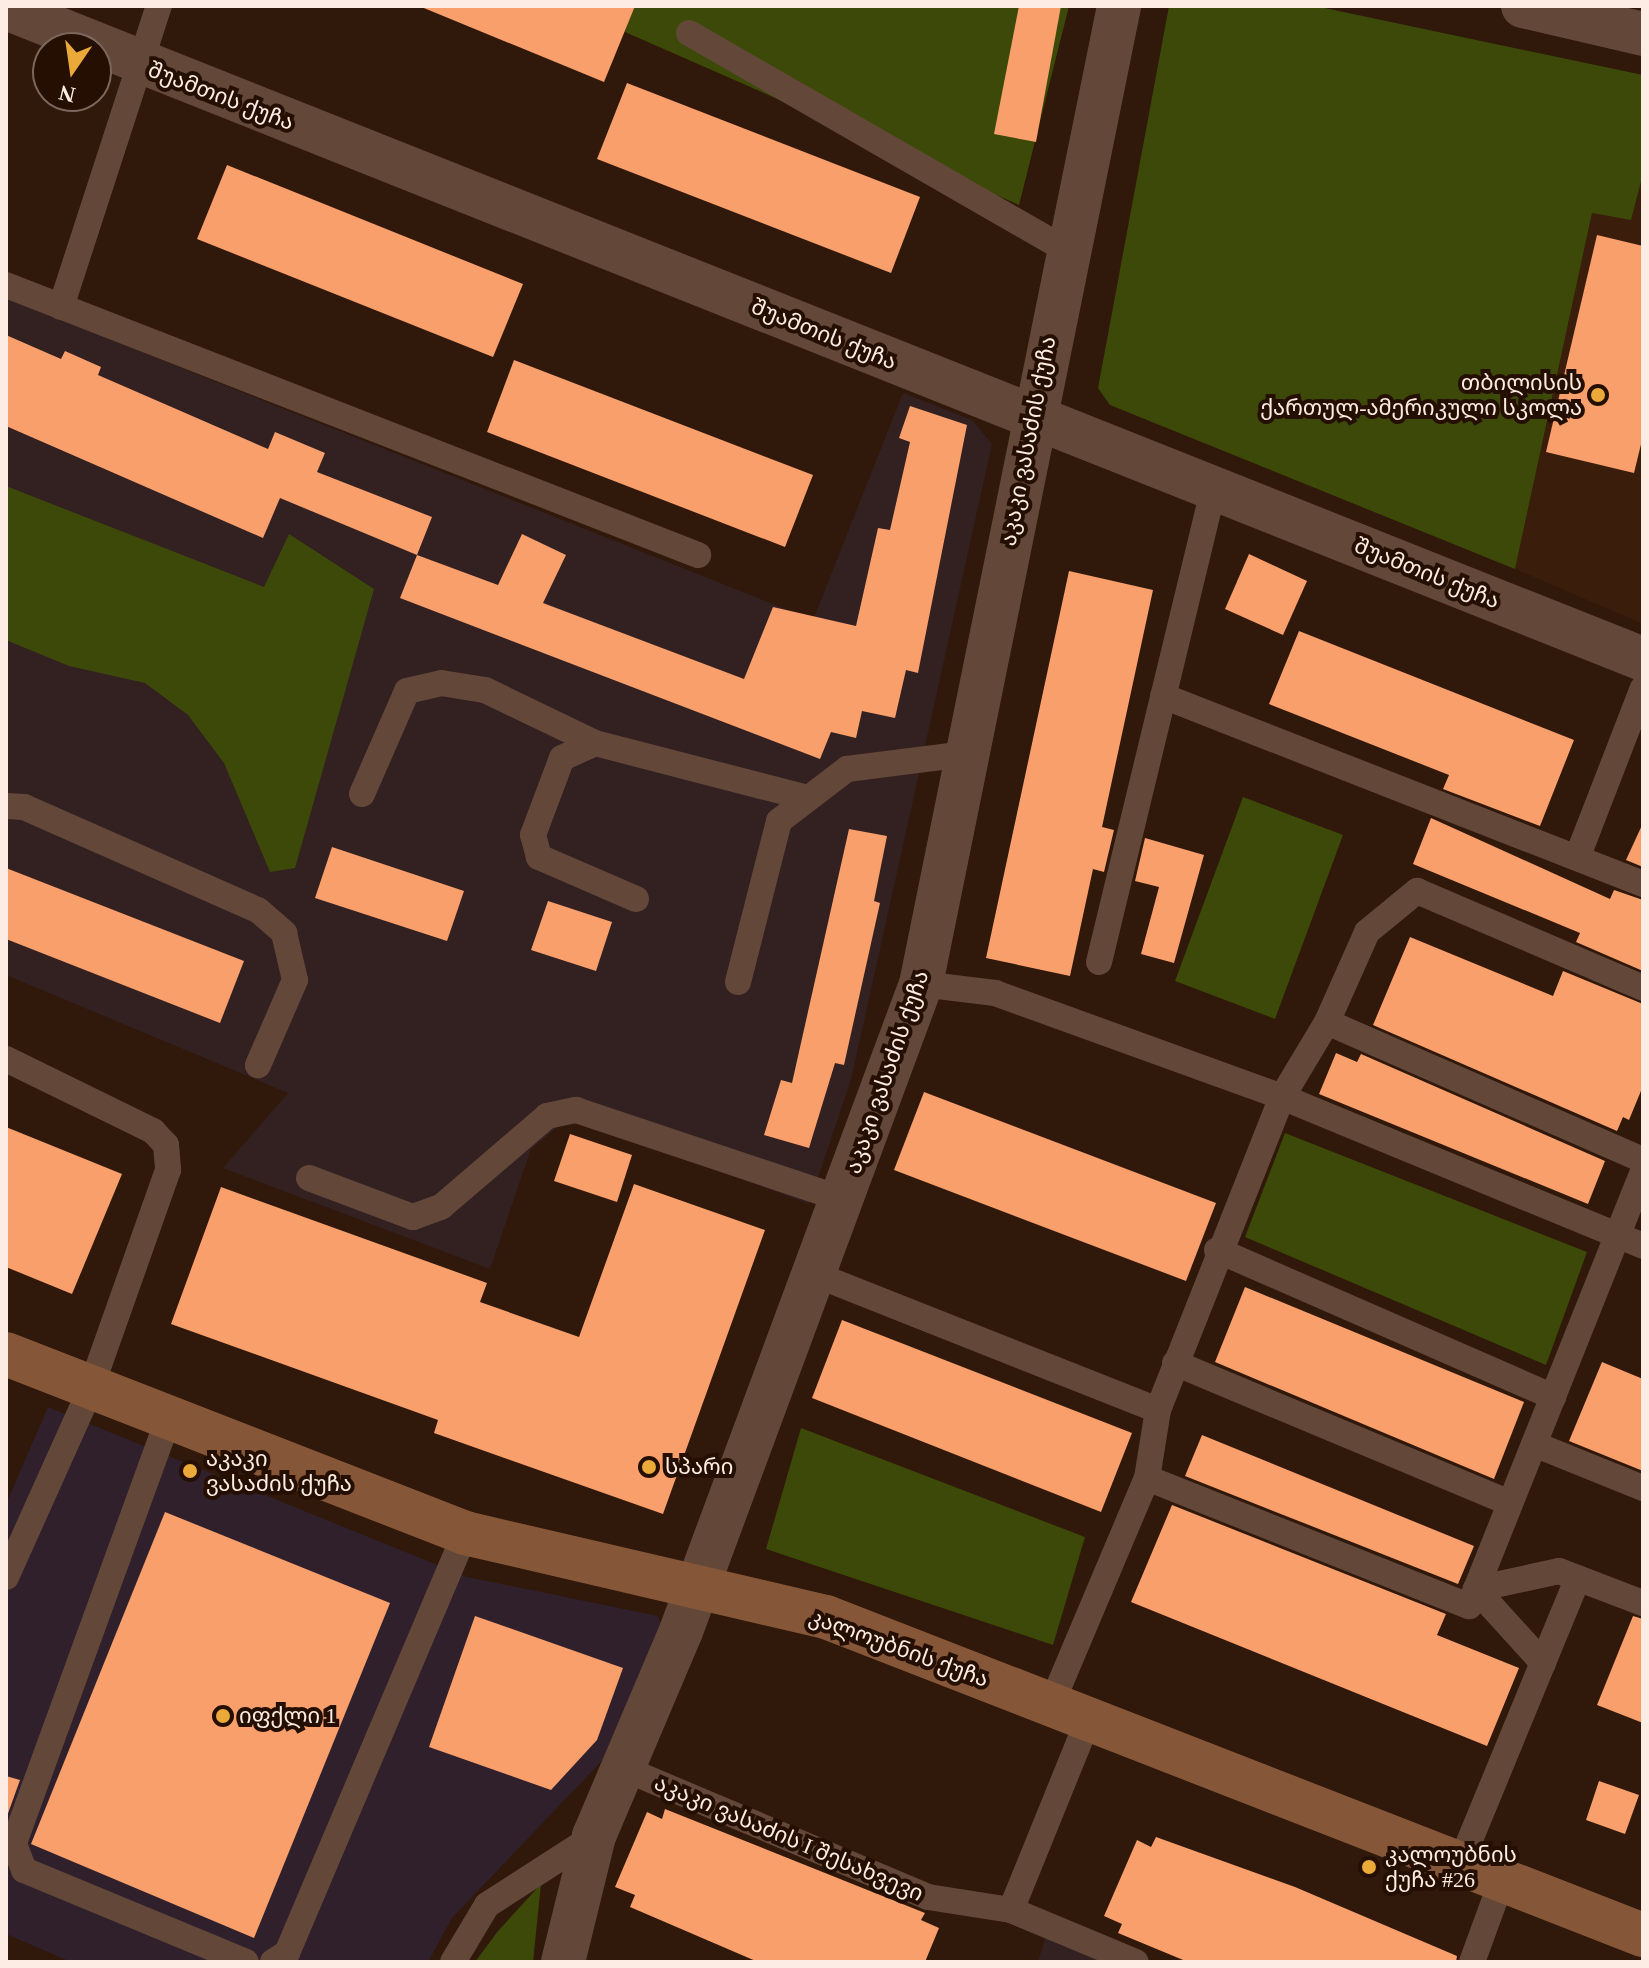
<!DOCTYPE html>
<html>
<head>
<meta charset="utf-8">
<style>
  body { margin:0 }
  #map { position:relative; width:1649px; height:1968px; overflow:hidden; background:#30180a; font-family:"Times New Roman","Noto Sans Georgian",serif }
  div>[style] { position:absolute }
  .commercial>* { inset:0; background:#30202b }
  .industrial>* { inset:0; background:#332021 }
  .built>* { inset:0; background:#3b1d0b }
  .green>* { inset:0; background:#3d4908 }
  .building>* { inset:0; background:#f89f6c }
  .lane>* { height:26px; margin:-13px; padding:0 13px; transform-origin:13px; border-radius:13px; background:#634839 }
  .street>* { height:44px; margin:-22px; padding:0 22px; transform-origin:22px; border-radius:22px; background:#634839 }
  .secondary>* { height:44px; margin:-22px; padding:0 22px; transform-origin:22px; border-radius:22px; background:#855738 }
  .dots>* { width:22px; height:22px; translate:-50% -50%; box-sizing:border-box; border:4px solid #250f03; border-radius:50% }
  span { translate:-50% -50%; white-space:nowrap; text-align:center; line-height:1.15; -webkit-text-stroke:8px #250f03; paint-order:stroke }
  .street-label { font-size:22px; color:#fdece3 }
  .poi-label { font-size:22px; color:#fdece3 }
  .right { translate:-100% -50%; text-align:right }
  .left { translate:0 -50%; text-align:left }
  .frame { position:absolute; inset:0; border:8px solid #fdece3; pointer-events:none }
  .north { position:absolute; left:32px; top:32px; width:80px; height:80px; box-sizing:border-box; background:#250f03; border:2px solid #7b675d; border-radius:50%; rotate:193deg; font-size:22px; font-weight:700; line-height:32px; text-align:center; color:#fdece3 }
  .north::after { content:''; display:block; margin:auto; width:28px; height:36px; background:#eba939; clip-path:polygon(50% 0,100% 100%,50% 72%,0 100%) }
</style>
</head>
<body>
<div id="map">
  <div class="commercial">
    <i style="clip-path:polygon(48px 1407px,467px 1577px,658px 1616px,662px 1627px,617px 1745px,452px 1918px,428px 1962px,71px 1962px,6px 1934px,6px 1504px)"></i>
  </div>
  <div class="industrial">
    <i style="clip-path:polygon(6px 298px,813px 620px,903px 393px,972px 420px,992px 444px,851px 1080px,809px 1204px,588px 1123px,562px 1124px,531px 1149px,490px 1269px,223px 1168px,288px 1093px,6px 975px)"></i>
    <i style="clip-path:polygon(1047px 1932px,1118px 1962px,1038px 1962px)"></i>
  </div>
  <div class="built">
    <i style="clip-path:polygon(1643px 174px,1643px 624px,1515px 569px,1592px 213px,1631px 220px)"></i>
  </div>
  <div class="green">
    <i style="clip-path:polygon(631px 6px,1069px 6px,1019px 205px,625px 32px)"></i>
    <i style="clip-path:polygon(1169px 6px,1315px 6px,1643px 75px,1643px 174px,1631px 220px,1592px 213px,1515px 569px,1110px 405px,1098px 388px)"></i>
    <i style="clip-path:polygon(6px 486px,264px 587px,289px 534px,374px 589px,295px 868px,270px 872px,224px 763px,188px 715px,145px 683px,69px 666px,6px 640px)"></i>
    <i style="clip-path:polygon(1243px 797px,1343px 835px,1275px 1019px,1175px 981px)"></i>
    <i style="clip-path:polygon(1285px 1133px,1587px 1252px,1546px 1365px,1245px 1237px)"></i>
    <i style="clip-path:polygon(801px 1428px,1085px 1537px,1053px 1645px,766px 1549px)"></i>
    <i style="clip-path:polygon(541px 1884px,533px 1962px,475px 1962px,498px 1931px)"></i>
  </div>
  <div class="building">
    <i style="clip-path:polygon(419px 6px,635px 6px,604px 82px)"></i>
    <i style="clip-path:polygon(1019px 6px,1061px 6px,1036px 142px,994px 134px)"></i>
    <i style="clip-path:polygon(627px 83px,920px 197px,891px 273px,597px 159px)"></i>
    <i style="clip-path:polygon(227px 165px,523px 284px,493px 357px,197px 239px)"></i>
    <i style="clip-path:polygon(1597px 235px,1643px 246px,1643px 436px,1634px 473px,1546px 452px)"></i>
    <i style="clip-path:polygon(6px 335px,61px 359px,65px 351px,101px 367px,98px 375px,268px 449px,275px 432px,325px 453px,317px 472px,432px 517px,417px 555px,280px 498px,263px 538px,6px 426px)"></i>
    <i style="clip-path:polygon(514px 360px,813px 475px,785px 547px,487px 432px)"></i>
    <i style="clip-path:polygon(910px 406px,967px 425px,918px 673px,906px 670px,895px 718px,862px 711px,856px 738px,831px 732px,820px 759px,400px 598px,417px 555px,498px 585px,522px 534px,566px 555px,543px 603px,744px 679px,773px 607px,856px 626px,878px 528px,890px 530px,910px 442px,899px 438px)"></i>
    <i style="clip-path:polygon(1249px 554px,1307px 581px,1283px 635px,1225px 609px)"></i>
    <i style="clip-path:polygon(1069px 571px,1153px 590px,1102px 827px,1114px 830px,1104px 872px,1093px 869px,1070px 976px,986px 958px)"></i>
    <i style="clip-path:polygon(1299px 631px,1574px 740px,1540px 826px,1443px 789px,1449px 775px,1269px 704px)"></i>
    <i style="clip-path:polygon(1431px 818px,1610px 899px,1614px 890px,1643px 900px,1643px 971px,1576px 942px,1580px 933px,1413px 864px)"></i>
    <i style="clip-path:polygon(1643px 823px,1643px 867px,1626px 860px)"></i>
    <i style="clip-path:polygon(849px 829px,887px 836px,874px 901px,880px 903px,844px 1065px,835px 1063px,809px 1148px,764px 1135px,781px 1080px,792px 1083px)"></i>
    <i style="clip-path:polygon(1145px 838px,1204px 855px,1174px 963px,1141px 954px,1159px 887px,1135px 881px)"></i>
    <i style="clip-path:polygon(332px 847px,464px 891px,447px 941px,315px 898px)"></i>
    <i style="clip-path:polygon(6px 868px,244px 961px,220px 1023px,6px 939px)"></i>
    <i style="clip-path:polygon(548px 901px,612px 922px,596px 971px,531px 950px)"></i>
    <i style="clip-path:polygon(1410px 937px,1553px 996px,1563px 971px,1643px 1004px,1643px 1086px,1629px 1120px,1623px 1117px,1617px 1131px,1373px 1025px)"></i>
    <i style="clip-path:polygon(1336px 1053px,1357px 1062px,1361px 1054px,1605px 1161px,1588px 1204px,1319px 1094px)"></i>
    <i style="clip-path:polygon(924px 1092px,1216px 1203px,1186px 1281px,894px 1170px)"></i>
    <i style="clip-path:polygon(6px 1127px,122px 1174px,72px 1294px,6px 1267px)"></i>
    <i style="clip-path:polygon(570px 1134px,632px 1155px,617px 1202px,554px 1181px)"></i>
    <i style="clip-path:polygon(634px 1184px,765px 1230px,663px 1514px,434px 1433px,438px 1420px,171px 1324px,221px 1187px,487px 1283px,480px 1302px,579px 1337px)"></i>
    <i style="clip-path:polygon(1245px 1287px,1524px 1402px,1494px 1479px,1215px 1362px)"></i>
    <i style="clip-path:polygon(842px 1320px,1132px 1433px,1101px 1512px,812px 1398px)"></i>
    <i style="clip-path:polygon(1602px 1362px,1643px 1379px,1643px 1471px,1569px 1441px)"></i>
    <i style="clip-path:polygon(1202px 1435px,1474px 1546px,1458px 1584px,1185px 1476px)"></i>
    <i style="clip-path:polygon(1172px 1505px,1446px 1614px,1437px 1635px,1519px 1668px,1487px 1746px,1131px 1602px)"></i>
    <i style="clip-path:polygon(165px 1512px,390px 1603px,254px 1938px,31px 1844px)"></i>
    <i style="clip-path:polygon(475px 1616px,623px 1668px,597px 1740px,551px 1790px,429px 1747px)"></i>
    <i style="clip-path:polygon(1633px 1616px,1643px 1619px,1643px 1723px,1597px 1705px)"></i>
    <i style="clip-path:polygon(6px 1776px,20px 1780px,6px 1819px)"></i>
    <i style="clip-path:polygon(1599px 1781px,1639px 1795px,1625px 1834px,1586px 1820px)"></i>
    <i style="clip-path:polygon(665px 1809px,925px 1913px,921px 1920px,939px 1928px,925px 1962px,758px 1962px,630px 1907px,635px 1895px,615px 1887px,647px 1812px,662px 1819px)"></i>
    <i style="clip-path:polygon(1156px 1837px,1295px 1887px,1457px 1956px,1456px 1962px,1188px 1962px,1118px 1933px,1122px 1924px,1104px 1916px,1137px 1840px,1151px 1847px)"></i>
  </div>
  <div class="lane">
    <i style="left:689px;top:33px;width:435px;rotate:29.9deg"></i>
    <i style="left:6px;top:285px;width:743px;rotate:21.31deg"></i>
    <i style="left:61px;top:307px;width:317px;rotate:-72deg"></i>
    <i style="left:1163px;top:696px;width:516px;rotate:21.39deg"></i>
    <i style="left:362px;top:794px;width:112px;rotate:-66.4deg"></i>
    <i style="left:407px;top:691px;width:35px;rotate:-13deg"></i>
    <i style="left:441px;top:683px;width:45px;rotate:9deg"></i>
    <i style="left:485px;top:690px;width:122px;rotate:25.7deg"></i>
    <i style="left:6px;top:806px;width:18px;rotate:3deg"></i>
    <i style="left:24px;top:807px;width:256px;rotate:23.8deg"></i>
    <i style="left:258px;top:910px;width:35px;rotate:41deg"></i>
    <i style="left:284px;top:933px;width:48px;rotate:76.8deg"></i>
    <i style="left:295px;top:980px;width:93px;rotate:113.5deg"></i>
    <i style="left:1577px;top:858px;width:182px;rotate:-68.8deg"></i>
    <i style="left:636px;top:899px;width:106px;rotate:-156.6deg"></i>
    <i style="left:539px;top:857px;width:23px;rotate:-105deg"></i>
    <i style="left:533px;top:835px;width:82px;rotate:-69.4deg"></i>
    <i style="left:562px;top:758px;width:36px;rotate:-24deg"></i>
    <i style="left:595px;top:743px;width:216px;rotate:14.5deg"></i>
    <i style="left:1099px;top:962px;width:487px;rotate:-76.4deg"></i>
    <i style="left:738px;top:982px;width:166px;rotate:-75.7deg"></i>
    <i style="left:779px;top:821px;width:86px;rotate:-37.4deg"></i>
    <i style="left:847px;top:769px;width:120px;rotate:-7.2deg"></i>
    <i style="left:921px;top:984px;width:75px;rotate:6.9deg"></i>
    <i style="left:995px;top:993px;width:305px;rotate:19.9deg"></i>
    <i style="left:1282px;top:1097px;width:391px;rotate:22.4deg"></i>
    <i style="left:1327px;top:1022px;width:98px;rotate:-66deg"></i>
    <i style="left:1367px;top:932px;width:65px;rotate:-39.4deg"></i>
    <i style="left:1417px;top:891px;width:246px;rotate:23.2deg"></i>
    <i style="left:6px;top:1059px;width:164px;rotate:26.1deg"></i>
    <i style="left:153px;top:1131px;width:19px;rotate:47deg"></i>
    <i style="left:166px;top:1145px;width:25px;rotate:85deg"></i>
    <i style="left:168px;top:1170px;width:231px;rotate:109.5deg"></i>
    <i style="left:91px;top:1388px;width:207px;rotate:114.2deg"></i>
    <i style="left:309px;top:1178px;width:111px;rotate:20.6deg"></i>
    <i style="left:413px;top:1217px;width:30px;rotate:-20deg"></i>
    <i style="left:441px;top:1207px;width:140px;rotate:-40.6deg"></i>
    <i style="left:547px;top:1116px;width:30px;rotate:-12deg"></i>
    <i style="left:576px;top:1110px;width:280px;rotate:18.5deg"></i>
    <i style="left:1217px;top:1250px;width:367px;rotate:23.6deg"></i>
    <i style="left:814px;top:1274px;width:370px;rotate:21.6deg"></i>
    <i style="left:1158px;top:1410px;width:69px;rotate:99.2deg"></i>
    <i style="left:1147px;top:1478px;width:347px;rotate:21.7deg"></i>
    <i style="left:1469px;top:1606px;width:18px;rotate:-68deg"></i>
    <i style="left:1476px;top:1589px;width:85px;rotate:-12.2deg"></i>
    <i style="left:1559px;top:1571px;width:90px;rotate:20.9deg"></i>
    <i style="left:1175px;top:1363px;width:363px;rotate:22.7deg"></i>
    <i style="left:1158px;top:1410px;width:337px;rotate:-68.4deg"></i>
    <i style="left:1282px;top:1097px;width:87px;rotate:-59deg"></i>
    <i style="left:1327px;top:1022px;width:345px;rotate:23.6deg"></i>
    <i style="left:169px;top:1417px;width:454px;rotate:110deg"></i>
    <i style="left:14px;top:1844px;width:28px;rotate:69deg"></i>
    <i style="left:24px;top:1870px;width:240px;rotate:22.5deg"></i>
    <i style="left:1534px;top:1444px;width:118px;rotate:22deg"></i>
    <i style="left:1543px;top:1663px;width:100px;rotate:-132.2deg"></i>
    <i style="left:1476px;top:1589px;width:449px;rotate:-68.2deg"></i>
    <i style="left:1051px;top:1705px;width:246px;rotate:-67.1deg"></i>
    <i style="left:625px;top:1769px;width:329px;rotate:22.9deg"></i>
    <i style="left:928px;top:1897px;width:84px;rotate:8.9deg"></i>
    <i style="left:1011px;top:1910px;width:135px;rotate:22.6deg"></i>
    <i style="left:1460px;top:1864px;width:309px;rotate:-67.6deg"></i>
    <i style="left:1011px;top:1910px;width:205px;rotate:-67.9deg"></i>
    <i style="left:273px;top:1962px;width:17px;rotate:-33deg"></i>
    <i style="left:287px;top:1953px;width:456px;rotate:-67deg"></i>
    <i style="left:453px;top:1962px;width:66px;rotate:-59.2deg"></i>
    <i style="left:487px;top:1905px;width:127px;rotate:-32.8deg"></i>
    <i style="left:1472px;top:1962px;width:87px;rotate:-69.9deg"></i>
  </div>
  <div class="street">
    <i style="left:1523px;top:6px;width:123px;rotate:13.1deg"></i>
    <i style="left:6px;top:8px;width:1762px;rotate:21.69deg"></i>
    <i style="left:563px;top:1962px;width:130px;rotate:-76.2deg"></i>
    <i style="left:594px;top:1836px;width:223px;rotate:-67deg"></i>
    <i style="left:681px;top:1631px;width:690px;rotate:-69.65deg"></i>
    <i style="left:921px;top:984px;width:998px;rotate:-78.55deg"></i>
  </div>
  <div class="secondary">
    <i style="left:6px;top:1354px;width:493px;rotate:21.3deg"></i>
    <i style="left:465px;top:1533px;width:371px;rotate:13.1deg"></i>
    <i style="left:826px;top:1617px;width:877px;rotate:21.27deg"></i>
  </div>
  <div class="dots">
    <i style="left:1598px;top:395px;background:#eba939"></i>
    <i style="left:649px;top:1467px;background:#eba939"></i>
    <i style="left:190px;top:1471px;background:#eba939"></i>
    <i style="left:223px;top:1716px;background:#eba939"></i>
    <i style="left:1369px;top:1867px;background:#eba939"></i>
  </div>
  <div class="street-label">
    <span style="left:221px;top:96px;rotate:21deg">შუამთის ქუჩა</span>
    <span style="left:824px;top:334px;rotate:22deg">შუამთის ქუჩა</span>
    <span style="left:1028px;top:441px;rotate:-79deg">აკაკი ვასაძის ქუჩა</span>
    <span style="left:1427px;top:573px;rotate:22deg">შუამთის ქუჩა</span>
    <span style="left:887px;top:1072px;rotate:-71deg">აკაკი ვასაძის ქუჩა</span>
    <span style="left:899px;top:1648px;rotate:20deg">კალოუბნის ქუჩა</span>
    <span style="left:789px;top:1838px;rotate:23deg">აკაკი ვასაძის I შესახვევი</span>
  </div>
  <div class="poi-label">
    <span class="right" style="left:1582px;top:395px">თბილისის<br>ქართულ-ამერიკული სკოლა</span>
    <span class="left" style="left:206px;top:1471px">აკაკი<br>ვასაძის ქუჩა</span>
    <span class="left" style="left:665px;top:1467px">სპარი</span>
    <span class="left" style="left:239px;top:1716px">იფქლი 1</span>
    <span class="left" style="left:1385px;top:1867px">კალოუბნის<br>ქუჩა #26</span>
  </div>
  <div class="frame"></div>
  <div class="north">N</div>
</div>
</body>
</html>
